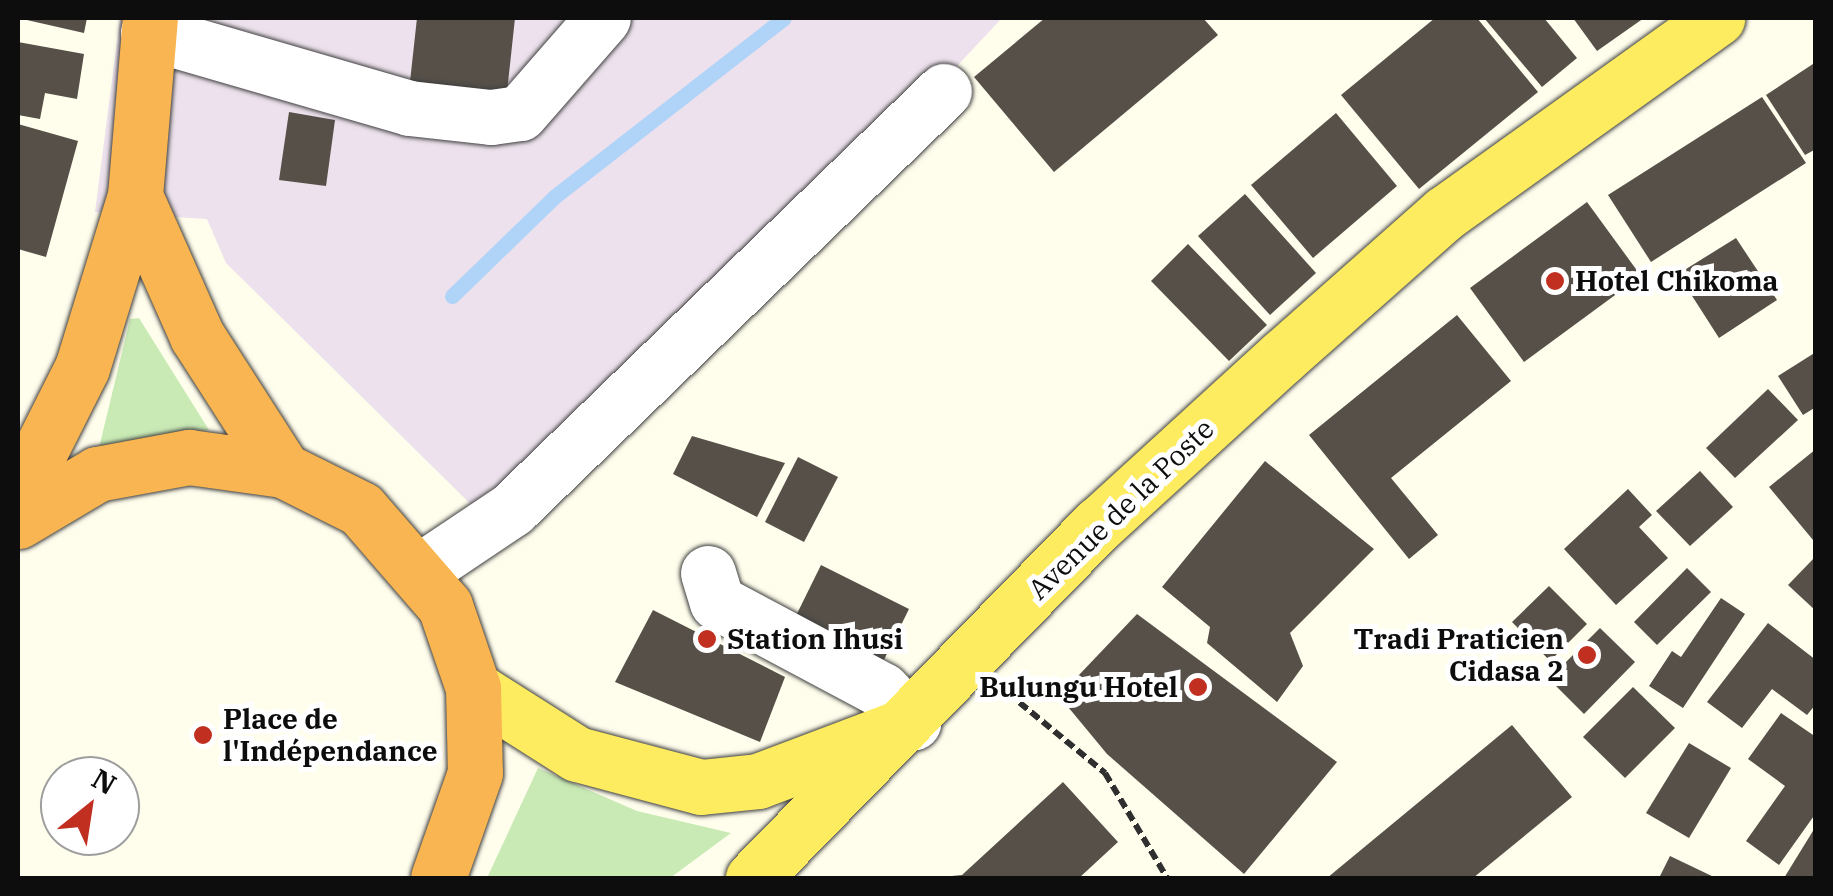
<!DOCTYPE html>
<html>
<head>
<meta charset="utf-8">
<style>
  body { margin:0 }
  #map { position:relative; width:1833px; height:896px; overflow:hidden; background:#fffeed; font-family:"IBM Plex Serif",serif }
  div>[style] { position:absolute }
  .industrial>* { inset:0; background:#ece1ec }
  .green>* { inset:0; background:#c9eab5 }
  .stream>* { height:15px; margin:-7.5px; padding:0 7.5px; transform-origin:7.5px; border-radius:7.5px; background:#b0d3f8 }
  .building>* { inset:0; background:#565049 }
  .path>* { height:6px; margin-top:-3px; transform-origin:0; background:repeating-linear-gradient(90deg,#2f2f2f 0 10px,transparent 0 15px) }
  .roads { filter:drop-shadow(0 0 2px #404040) drop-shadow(0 0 2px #404040) }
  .minor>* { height:55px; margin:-27.5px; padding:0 27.5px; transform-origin:27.5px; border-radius:27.5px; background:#fff }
  .major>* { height:55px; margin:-27.5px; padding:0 27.5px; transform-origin:27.5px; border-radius:27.5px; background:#fdec5f }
  .highway>* { height:55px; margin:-27.5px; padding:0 27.5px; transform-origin:27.5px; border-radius:27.5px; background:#f9b551 }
  .dots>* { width:28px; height:28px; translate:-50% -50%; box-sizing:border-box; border:5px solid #fff; border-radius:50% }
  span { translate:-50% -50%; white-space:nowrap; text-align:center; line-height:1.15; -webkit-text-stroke:10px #fff; paint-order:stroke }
  .poi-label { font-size:28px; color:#0d0d0d; font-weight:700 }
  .left { translate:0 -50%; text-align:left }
  .right { translate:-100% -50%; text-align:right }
  .street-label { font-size:28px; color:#0d0d0d }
  .frame { position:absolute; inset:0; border:20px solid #0d0d0d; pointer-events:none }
  .north { position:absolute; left:40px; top:756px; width:100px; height:100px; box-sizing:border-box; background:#fff; border:2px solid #9e9e9e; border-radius:50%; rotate:30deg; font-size:28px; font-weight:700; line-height:40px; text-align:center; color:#0d0d0d }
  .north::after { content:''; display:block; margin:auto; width:35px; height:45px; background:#c12f21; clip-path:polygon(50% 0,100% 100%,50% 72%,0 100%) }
</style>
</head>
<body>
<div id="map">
  <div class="industrial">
    <i style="clip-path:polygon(120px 18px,1002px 18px,510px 543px,226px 263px,207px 219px,95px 212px)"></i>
  </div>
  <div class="green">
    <i style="clip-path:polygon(139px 318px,209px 430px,99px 448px,130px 319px)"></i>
    <i style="clip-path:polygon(538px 768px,637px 811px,731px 833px,670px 878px,487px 878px)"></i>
  </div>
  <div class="stream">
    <i style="left:452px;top:296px;width:142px;rotate:-44.1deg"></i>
    <i style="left:554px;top:197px;width:291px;rotate:-37.9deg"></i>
  </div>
  <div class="building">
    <i style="clip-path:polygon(18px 18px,87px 18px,84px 33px)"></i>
    <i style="clip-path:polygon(417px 18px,515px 18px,505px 111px,408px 100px)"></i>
    <i style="clip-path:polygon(1045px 18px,1203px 18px,1218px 35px,1054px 172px,974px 77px)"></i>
    <i style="clip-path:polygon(1435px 18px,1477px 18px,1538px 92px,1419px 189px,1341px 95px)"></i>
    <i style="clip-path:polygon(1484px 18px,1544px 18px,1577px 58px,1542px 87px)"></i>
    <i style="clip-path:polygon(1573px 18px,1644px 18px,1597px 51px)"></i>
    <i style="clip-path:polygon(18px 42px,84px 54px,77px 99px,45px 93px,40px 119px,18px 115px)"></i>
    <i style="clip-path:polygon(1816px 62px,1816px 149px,1805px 155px,1766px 95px)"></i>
    <i style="clip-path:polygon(1762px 97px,1806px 163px,1651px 262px,1608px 195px)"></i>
    <i style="clip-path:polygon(289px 112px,335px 120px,326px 186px,279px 180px)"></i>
    <i style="clip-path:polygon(1336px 113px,1397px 186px,1313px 258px,1251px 185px)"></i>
    <i style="clip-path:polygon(18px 124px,78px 141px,46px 257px,18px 249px)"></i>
    <i style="clip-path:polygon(1245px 194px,1316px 273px,1270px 315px,1198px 236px)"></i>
    <i style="clip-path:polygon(1587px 202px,1641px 276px,1524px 362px,1470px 288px)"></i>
    <i style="clip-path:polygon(1736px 238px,1777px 300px,1719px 338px,1678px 274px)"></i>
    <i style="clip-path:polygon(1188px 244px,1267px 325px,1229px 361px,1151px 281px)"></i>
    <i style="clip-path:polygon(1457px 315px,1511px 381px,1391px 478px,1438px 535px,1409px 559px,1309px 435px)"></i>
    <i style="clip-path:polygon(1816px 352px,1816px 407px,1803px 415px,1778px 376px)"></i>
    <i style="clip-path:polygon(1768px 389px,1798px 420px,1735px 478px,1706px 448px)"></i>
    <i style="clip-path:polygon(692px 436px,785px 463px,757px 517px,673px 474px)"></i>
    <i style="clip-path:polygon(1816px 449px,1816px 538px,1813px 540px,1769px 487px)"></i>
    <i style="clip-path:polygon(798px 457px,838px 477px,804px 542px,765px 522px)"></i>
    <i style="clip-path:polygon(1265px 461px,1374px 549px,1290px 633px,1303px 666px,1277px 702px,1207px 643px,1210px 627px,1162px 587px)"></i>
    <i style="clip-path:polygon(1700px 471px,1733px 507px,1690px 546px,1656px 511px)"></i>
    <i style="clip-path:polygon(1628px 489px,1652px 515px,1639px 527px,1668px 558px,1616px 605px,1564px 549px)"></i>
    <i style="clip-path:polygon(1816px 556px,1816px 611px,1788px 585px)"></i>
    <i style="clip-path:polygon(821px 565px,909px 609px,875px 678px,787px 634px)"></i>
    <i style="clip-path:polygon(1687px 568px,1711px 592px,1657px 645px,1634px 622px)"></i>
    <i style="clip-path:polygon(1549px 586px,1587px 624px,1550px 661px,1512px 622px)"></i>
    <i style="clip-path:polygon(1721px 598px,1745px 614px,1683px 708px,1649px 686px,1672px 651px,1681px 657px)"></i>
    <i style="clip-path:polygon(653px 610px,785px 677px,760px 742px,615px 682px)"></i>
    <i style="clip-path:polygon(1137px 614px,1337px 762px,1244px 874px,1107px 754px,1059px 696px)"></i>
    <i style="clip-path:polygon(1768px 623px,1816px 660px,1816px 704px,1807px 715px,1772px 689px,1742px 728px,1707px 702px)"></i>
    <i style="clip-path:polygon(1600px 628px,1635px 662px,1584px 714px,1549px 679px)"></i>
    <i style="clip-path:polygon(1633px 687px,1675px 728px,1625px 778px,1583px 737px)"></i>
    <i style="clip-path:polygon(1781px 713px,1816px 737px,1816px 813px,1779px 865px,1746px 841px,1785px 786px,1748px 759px)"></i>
    <i style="clip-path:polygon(1512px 725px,1572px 797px,1473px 878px,1327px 878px)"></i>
    <i style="clip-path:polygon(1689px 743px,1731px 768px,1689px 838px,1646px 813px)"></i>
    <i style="clip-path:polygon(1063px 782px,1118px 842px,1079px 878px,931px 878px,962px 875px)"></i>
    <i style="clip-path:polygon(1816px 826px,1816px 878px,1784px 878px)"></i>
    <i style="clip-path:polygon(1670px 856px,1716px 878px,1659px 878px)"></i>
  </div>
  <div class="path">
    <i style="left:1008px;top:693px;width:126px;rotate:39.5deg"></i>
    <i style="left:1105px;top:773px;width:122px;rotate:59.4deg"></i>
  </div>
  <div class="roads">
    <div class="minor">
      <i style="left:148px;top:32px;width:272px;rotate:16.2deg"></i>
      <i style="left:409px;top:108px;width:82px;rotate:6.3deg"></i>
      <i style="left:491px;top:117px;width:29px;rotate:-8deg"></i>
      <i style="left:520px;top:113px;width:126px;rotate:-48.9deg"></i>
      <i style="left:421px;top:570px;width:110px;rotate:-33.8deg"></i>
      <i style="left:512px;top:509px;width:601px;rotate:-44.06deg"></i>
      <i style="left:708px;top:573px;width:30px;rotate:73deg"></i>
      <i style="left:717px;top:602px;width:187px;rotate:28.1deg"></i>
      <i style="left:882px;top:690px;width:45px;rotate:45.9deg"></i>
    </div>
    <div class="major">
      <i style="left:473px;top:688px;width:123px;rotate:32.4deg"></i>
      <i style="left:577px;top:754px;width:128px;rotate:14.9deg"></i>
      <i style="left:701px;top:787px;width:57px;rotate:-6deg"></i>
      <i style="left:758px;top:781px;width:153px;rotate:-20.7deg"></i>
      <i style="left:753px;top:878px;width:495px;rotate:-45.7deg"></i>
      <i style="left:1099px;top:524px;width:248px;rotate:-42.4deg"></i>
      <i style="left:1282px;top:357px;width:217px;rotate:-41.5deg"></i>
      <i style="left:1445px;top:213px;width:335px;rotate:-35.6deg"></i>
    </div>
    <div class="highway">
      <i style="left:135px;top:196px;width:153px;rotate:66.1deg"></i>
      <i style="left:197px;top:336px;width:159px;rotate:57.3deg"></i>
      <i style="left:18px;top:495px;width:142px;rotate:-63.3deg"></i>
      <i style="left:82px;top:368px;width:180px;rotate:-72.9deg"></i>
      <i style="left:135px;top:196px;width:179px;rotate:-85.2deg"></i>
      <i style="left:18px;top:521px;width:92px;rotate:-30.7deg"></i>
      <i style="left:97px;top:474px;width:94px;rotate:-10.5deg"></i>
      <i style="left:189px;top:457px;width:95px;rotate:7.9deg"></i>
      <i style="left:283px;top:470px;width:87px;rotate:26.6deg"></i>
      <i style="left:361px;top:509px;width:128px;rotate:49.1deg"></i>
      <i style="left:445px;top:606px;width:87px;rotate:71.1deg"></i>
      <i style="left:473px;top:688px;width:85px;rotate:88.7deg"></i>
      <i style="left:475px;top:773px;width:111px;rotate:109.4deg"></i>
    </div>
  </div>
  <div class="dots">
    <i style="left:1555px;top:281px;background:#c12f21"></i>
    <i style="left:707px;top:639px;background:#c12f21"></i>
    <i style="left:1587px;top:655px;background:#c12f21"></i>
    <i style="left:1198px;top:687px;background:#c12f21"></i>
    <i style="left:203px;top:735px;background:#c12f21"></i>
  </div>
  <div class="poi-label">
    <span class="left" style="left:1575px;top:281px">Hotel Chikoma</span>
    <span class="left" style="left:727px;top:639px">Station Ihusi</span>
    <span class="right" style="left:1564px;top:655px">Tradi Praticien<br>Cidasa 2</span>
    <span class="right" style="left:1178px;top:687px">Bulungu Hotel</span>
    <span class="left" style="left:223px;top:735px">Place de<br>l'Indépendance</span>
  </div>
  <div class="street-label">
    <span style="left:1121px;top:509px;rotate:-44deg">Avenue de la Poste</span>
  </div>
  <div class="frame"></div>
  <div class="north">N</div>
</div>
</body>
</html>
